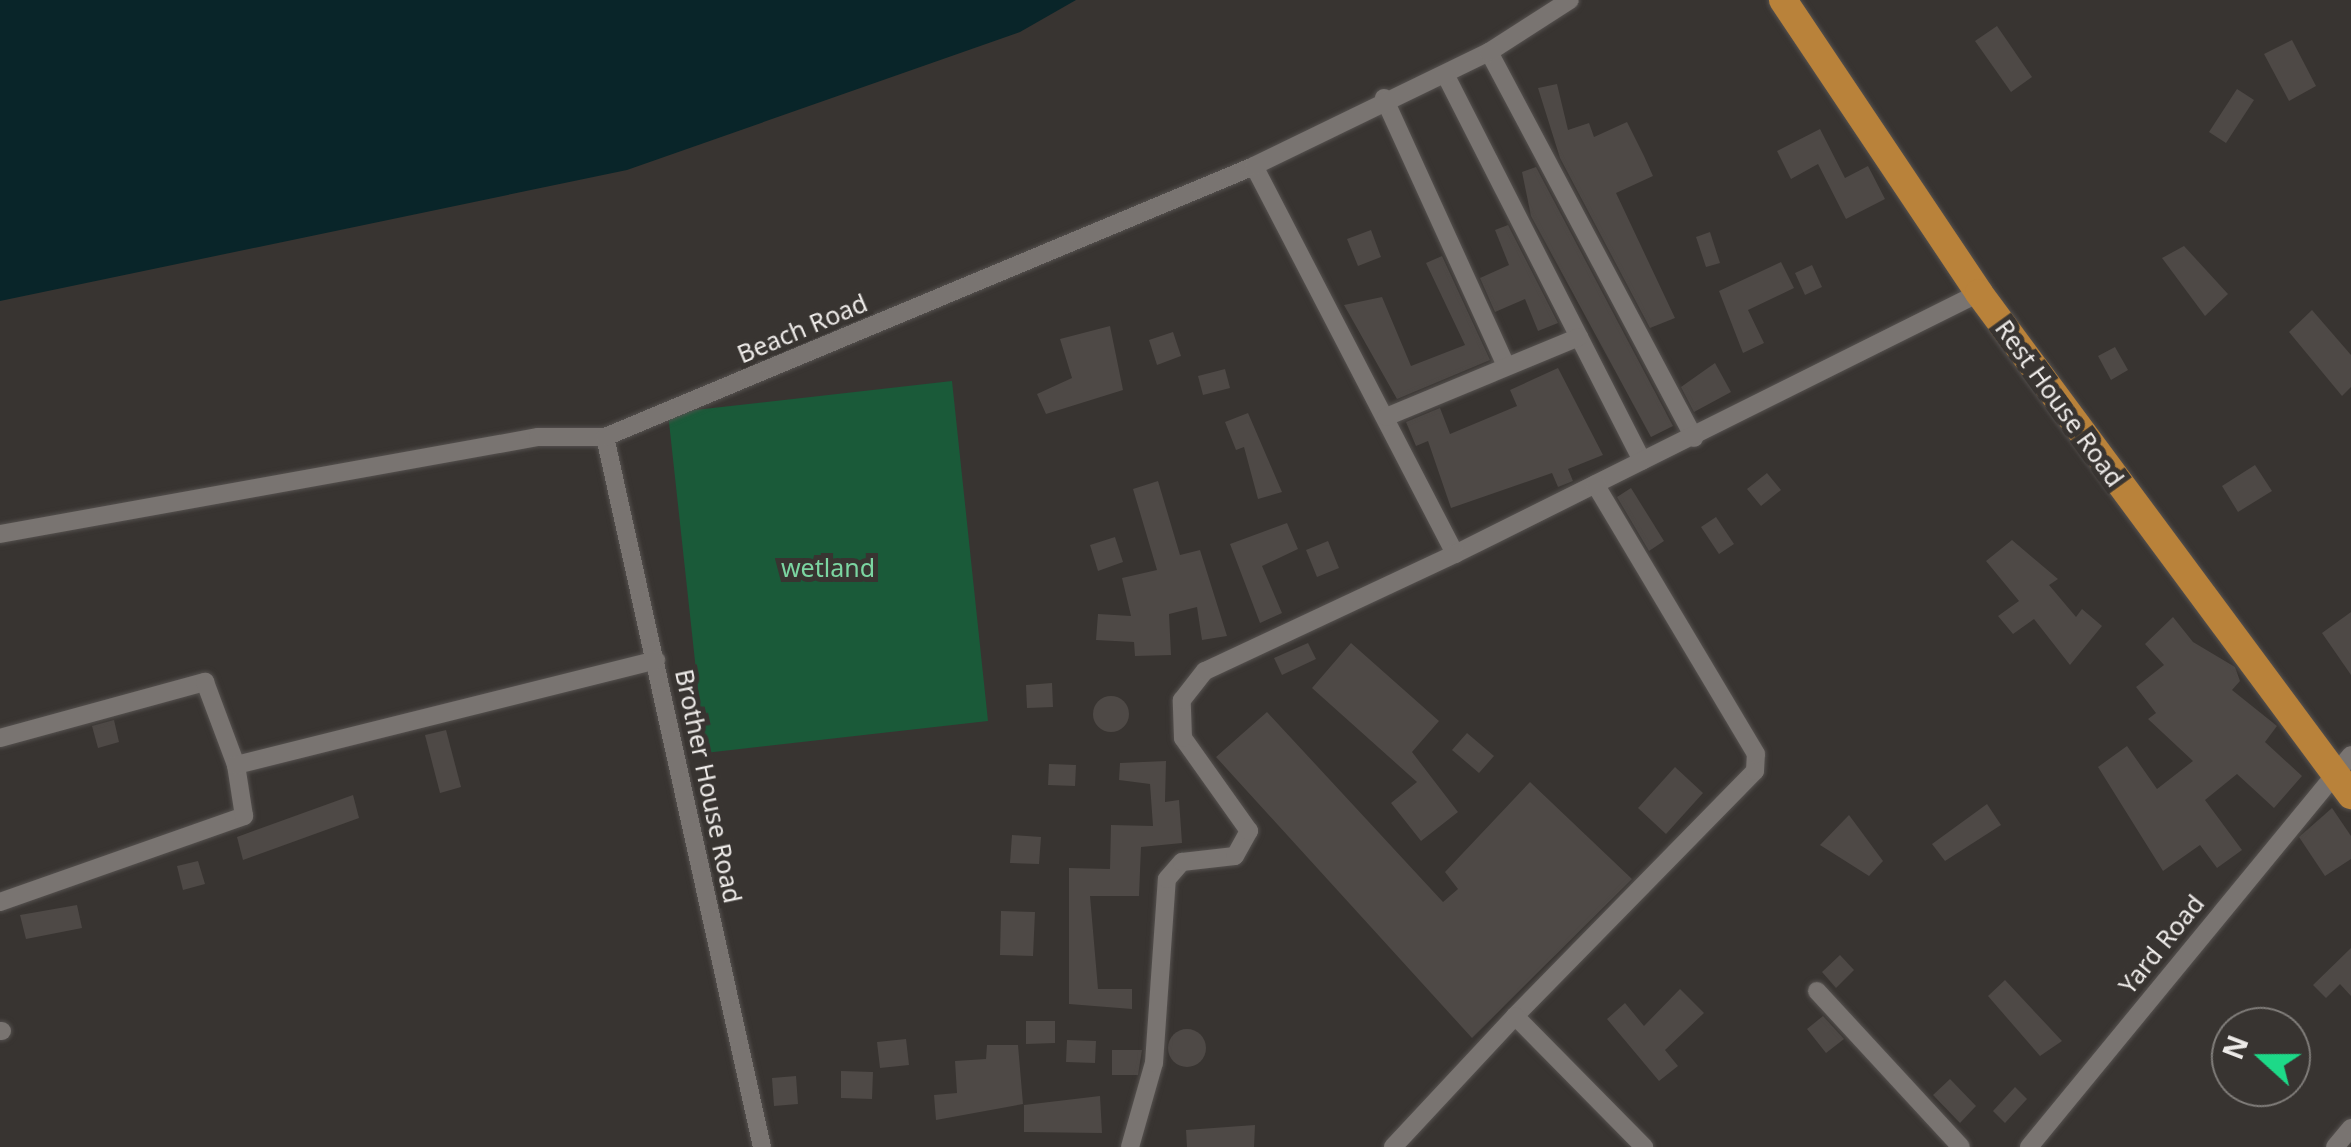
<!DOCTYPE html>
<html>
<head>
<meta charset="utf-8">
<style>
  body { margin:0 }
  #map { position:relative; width:2351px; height:1147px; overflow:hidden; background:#383431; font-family:"Noto Sans",sans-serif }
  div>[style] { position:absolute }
  .green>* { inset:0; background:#1a5a39 }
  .water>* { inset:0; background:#092529 }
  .building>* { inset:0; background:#4e4946 }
  .round { border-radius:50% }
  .roads { filter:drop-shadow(0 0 2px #55514f) drop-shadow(0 0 2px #55514f) }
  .minor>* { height:18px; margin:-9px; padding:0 9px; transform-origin:9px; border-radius:9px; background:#797471 }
  .primary>* { height:28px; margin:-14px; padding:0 14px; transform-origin:14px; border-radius:14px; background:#b9823a }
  span { translate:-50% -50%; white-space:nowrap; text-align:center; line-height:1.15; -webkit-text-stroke:10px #383431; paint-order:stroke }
  .street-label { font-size:25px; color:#edeae8 }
  .park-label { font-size:25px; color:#7bd5a1 }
  .north { position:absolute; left:2211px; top:1007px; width:100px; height:100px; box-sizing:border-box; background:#383431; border:2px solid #807d7a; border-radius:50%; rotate:291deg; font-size:28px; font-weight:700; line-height:40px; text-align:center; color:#edeae8 }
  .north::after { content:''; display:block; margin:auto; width:35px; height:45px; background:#1dd988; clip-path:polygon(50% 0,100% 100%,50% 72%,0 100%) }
</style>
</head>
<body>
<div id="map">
  <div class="green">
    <i style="clip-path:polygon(952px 381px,988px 721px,705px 753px,668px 413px)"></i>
  </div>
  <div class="water">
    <i style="clip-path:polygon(0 0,1076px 0,1020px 32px,627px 170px,0 301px)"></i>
  </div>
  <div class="building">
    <i style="clip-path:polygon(1997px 26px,2032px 77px,2011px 92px,1975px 41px)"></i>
    <i style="clip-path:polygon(2292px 40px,2316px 86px,2289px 101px,2264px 54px)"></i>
    <i style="clip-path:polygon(1557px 84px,1568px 130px,1589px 123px,1594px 137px,1627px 122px,1644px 156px,1653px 176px,1616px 193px,1675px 318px,1650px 328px,1560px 158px,1538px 88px)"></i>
    <i style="clip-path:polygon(2237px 89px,2254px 100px,2226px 143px,2209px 132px)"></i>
    <i style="clip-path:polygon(1820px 129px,1845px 178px,1868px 166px,1885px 199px,1846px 219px,1818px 164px,1791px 179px,1777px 151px)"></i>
    <i style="clip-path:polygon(1536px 167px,1673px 426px,1651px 437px,1531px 216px,1522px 172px)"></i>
    <i style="clip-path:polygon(1508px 225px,1558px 323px,1538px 331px,1525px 299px,1495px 312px,1480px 278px,1509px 265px,1495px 230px)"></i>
    <i style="clip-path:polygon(1371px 230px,1381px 257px,1358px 266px,1347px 239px)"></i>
    <i style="clip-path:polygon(1710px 232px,1720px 263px,1706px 267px,1696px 237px)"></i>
    <i style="clip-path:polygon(2184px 246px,2228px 294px,2205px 316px,2162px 258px)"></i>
    <i style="clip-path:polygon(1442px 256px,1490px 360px,1397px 399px,1344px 305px,1382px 297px,1411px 366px,1465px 345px,1426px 263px)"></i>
    <i style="clip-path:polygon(1781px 262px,1794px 288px,1748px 310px,1764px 343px,1743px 353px,1719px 291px)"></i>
    <i style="clip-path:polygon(1812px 265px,1822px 287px,1805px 295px,1795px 273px)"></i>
    <i style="clip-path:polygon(2312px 310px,2351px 355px,2351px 387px,2342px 396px,2289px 332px)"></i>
    <i style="clip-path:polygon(1110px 326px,1123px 390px,1046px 414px,1037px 394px,1072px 378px,1060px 339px)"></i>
    <i style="clip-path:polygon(1173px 332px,1181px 356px,1157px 365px,1149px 340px)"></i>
    <i style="clip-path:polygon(2115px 347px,2128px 370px,2111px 380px,2098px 356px)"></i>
    <i style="clip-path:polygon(1715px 363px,1731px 392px,1694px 412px,1681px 387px)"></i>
    <i style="clip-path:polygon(1558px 368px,1603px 455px,1568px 469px,1573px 481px,1558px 487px,1552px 473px,1451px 508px,1428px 441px,1416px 446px,1406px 422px,1440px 408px,1450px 434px,1517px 406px,1510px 390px)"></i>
    <i style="clip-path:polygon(1225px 369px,1230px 388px,1203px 395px,1198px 376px)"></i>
    <i style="clip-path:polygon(1248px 413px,1282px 492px,1258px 499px,1244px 447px,1236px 450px,1225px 422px)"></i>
    <i style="clip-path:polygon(2255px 465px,2272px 491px,2238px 512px,2222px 486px)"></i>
    <i style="clip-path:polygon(1767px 473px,1781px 490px,1761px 506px,1747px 489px)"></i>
    <i style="clip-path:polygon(1158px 481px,1180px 555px,1200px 550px,1227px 636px,1202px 640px,1197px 607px,1169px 614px,1171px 655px,1135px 656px,1134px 642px,1096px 640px,1098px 614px,1131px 616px,1122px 578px,1157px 570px,1133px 489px)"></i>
    <i style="clip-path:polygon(1631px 488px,1664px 541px,1649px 551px,1617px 497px)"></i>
    <i style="clip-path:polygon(1716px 517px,1734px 544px,1719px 554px,1701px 527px)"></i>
    <i style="clip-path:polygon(1287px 523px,1298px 549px,1262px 566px,1282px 613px,1260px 623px,1230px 544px)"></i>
    <i style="clip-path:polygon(1115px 537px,1123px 562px,1098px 571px,1090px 545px)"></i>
    <i style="clip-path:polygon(2012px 540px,2058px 579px,2049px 585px,2076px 617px,2082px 609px,2102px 626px,2070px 665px,2034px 619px,2013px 634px,1998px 616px,2019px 601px,1986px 561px)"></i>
    <i style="clip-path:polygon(1328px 541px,1339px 568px,1317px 577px,1306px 550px)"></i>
    <i style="clip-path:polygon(2351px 612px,2351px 675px,2322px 633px)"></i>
    <i style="clip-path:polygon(2173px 617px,2193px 642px,2235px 667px,2240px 681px,2232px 690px,2277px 726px,2265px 742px,2302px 776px,2274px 808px,2237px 774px,2205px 800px,2242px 850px,2217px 868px,2200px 845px,2163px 871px,2098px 767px,2127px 746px,2157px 789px,2193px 761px,2148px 719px,2156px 713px,2136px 687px,2164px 665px,2145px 644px)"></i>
    <i style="clip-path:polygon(1308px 643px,1316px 659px,1282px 675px,1274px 658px)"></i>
    <i style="clip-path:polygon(1351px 643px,1439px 721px,1412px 752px,1458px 812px,1421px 841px,1391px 803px,1417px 782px,1312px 688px)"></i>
    <i style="clip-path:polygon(1052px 683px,1053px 707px,1027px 708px,1026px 685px)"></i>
    <i class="round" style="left:1093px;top:696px;width:36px;height:36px"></i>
    <i style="clip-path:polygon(1267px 712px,1443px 902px,1458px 889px,1445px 872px,1530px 782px,1632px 879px,1472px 1038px,1216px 757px)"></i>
    <i style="clip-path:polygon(114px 720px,119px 742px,98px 748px,92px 726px)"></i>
    <i style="clip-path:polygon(446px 730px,461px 787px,440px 793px,425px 735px)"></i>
    <i style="clip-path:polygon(1467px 733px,1494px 756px,1479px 773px,1452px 750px)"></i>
    <i style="clip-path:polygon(1166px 761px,1165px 802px,1179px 800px,1182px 843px,1141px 847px,1139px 896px,1090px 896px,1098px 989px,1132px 989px,1132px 1009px,1069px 1004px,1069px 868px,1110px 869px,1111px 825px,1153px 826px,1150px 784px,1119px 780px,1120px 763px)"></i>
    <i style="clip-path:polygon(1049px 764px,1076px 765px,1075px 786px,1048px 785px)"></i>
    <i style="clip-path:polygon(1675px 767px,1703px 793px,1666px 834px,1638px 808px)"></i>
    <i style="clip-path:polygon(353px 795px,359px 818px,243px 860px,237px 837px)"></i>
    <i style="clip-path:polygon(1987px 804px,2001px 825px,1945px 861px,1932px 844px)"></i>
    <i style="clip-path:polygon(2332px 808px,2351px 836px,2351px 859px,2325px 876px,2299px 837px)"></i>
    <i style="clip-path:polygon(1849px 815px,1883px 861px,1869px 876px,1820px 845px)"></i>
    <i style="clip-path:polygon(1012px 835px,1041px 837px,1039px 864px,1010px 863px)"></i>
    <i style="clip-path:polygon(198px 861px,205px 884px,183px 890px,177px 866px)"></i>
    <i style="clip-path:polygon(77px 905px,82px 928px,26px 939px,20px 915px)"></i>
    <i style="clip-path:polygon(1001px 911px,1035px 912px,1033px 956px,1000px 955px)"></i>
    <i style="clip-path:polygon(2351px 948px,2351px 996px,2340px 984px,2326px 998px,2313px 985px)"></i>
    <i style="clip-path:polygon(1840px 955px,1854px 970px,1836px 988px,1822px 972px)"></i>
    <i style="clip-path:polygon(2005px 980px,2062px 1041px,2040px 1056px,1988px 996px)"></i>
    <i style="clip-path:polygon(1680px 989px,1704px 1013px,1665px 1050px,1678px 1066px,1659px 1081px,1607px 1019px,1625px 1003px,1644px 1026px)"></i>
    <i style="clip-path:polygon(1823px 1016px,1844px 1039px,1826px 1053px,1807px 1029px)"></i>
    <i style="clip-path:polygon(1026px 1021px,1055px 1021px,1055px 1043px,1026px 1044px)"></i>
    <i class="round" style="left:1168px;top:1029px;width:38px;height:38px"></i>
    <i style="clip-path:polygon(906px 1039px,909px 1065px,880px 1068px,877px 1042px)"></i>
    <i style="clip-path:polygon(1067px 1040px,1096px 1041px,1095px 1063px,1066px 1062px)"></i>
    <i style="clip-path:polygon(987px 1045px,1018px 1045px,1023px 1104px,936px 1120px,934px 1095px,957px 1093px,955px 1061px,986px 1059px)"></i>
    <i style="clip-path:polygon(1112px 1050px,1142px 1050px,1138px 1075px,1112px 1075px)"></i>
    <i style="clip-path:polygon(841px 1071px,873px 1072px,872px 1099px,841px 1098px)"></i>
    <i style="clip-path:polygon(796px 1076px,798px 1104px,774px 1106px,772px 1078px)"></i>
    <i style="clip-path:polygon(1950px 1079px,1976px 1106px,1960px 1123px,1933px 1095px)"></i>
    <i style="clip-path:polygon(2015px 1087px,2027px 1099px,2005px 1123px,1993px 1111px)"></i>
    <i style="clip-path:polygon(1100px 1096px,1102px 1133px,1024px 1132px,1024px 1105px)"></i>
    <i style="clip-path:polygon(1255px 1125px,1254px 1147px,1187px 1147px,1186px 1130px)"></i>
  </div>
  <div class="roads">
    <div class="minor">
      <i style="left:1489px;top:52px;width:437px;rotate:62deg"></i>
      <i style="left:1445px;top:74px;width:434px;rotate:63deg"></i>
      <i style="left:1384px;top:98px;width:294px;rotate:65.5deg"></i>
      <i style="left:1254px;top:166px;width:437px;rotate:62.6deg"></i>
      <i style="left:1455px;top:554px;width:585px;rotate:-26.48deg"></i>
      <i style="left:1386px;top:417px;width:209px;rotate:-22.5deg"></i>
      <i style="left:605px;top:437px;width:727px;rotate:77.53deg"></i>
      <i style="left:0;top:534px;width:547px;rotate:-10.22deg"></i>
      <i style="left:538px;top:437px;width:67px"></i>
      <i style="left:605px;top:437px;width:703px;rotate:-22.66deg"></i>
      <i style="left:1254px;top:166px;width:261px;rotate:-25.9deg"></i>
      <i style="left:1489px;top:52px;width:96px;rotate:-32.7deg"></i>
      <i style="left:0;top:738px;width:213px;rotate:-15.3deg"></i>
      <i style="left:205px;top:682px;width:89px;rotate:69.5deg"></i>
      <i style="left:0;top:902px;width:259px;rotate:-19.4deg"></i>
      <i style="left:244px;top:816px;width:52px;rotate:-98.9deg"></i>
      <i style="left:236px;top:765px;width:433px;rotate:-14deg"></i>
      <i style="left:1817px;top:991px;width:212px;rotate:47.3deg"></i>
      <i style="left:1515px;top:1016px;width:343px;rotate:-45.6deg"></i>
      <i style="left:1755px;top:771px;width:17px;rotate:-87deg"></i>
      <i style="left:1756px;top:754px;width:314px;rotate:-120.8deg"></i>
      <i style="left:0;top:1031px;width:2px"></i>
      <i style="left:1130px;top:1147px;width:87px;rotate:-74.1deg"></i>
      <i style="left:1154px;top:1063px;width:184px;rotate:-86deg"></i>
      <i style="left:1167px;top:879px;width:23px;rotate:-49deg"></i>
      <i style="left:1182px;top:862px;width:53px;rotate:-6.5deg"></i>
      <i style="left:1235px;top:856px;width:29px;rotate:-61deg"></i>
      <i style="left:1249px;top:831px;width:114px;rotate:-125.4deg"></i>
      <i style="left:1183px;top:738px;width:38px;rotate:-92deg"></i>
      <i style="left:1182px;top:700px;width:37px;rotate:-52deg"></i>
      <i style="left:1205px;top:671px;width:276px;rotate:-25.1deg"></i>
      <i style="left:1393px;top:1147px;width:179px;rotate:-47deg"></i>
      <i style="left:1515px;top:1016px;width:184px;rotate:45.4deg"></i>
      <i style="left:2029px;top:1147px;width:507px;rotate:-50.6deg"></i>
      <i style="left:2335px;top:1147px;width:25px;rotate:-50deg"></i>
    </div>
    <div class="primary">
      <i style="left:1783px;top:0;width:353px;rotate:56.2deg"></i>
      <i style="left:1979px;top:293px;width:625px;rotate:53.46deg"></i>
    </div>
  </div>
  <div class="street-label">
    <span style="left:802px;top:328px;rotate:-23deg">Beach Road</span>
    <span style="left:2060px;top:403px;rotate:54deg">Rest House Road</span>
    <span style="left:709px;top:786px;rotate:78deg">Brother House Road</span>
    <span style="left:2161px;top:944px;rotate:-51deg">Yard Road</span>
  </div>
  <div class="park-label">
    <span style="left:828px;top:567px">wetland</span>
  </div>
  <div class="north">N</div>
</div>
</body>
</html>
